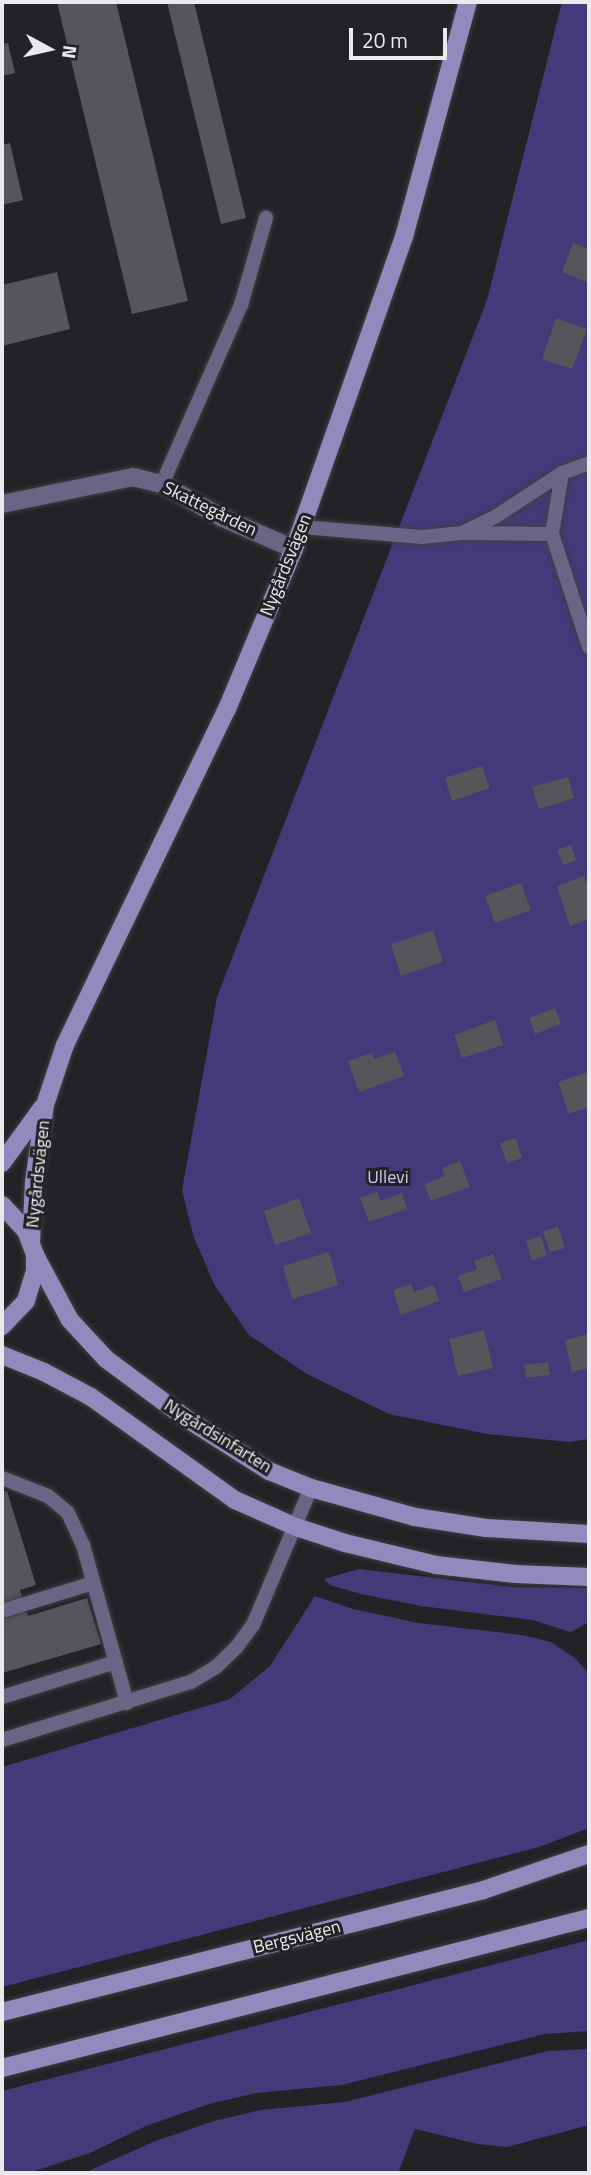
<!DOCTYPE html>
<html>
<head>
<meta charset="utf-8">
<style>
  body { margin:0 }
  #map { position:relative; width:591px; height:2175px; overflow:hidden; background:#232327; font-family:"Titillium Web",sans-serif }
  div>[style] { position:absolute }
  .green>* { inset:0; background:#45397a }
  .building>* { inset:0; background:#565559 }
  .roads { filter:drop-shadow(0 0 2px #3f3f43) drop-shadow(0 0 2px #3f3f43) }
  .lane>* { height:14px; margin:-7px; padding:0 7px; transform-origin:7px; border-radius:7px; background:#686585 }
  .street>* { height:18px; margin:-9px; padding:0 9px; transform-origin:9px; border-radius:9px; background:#686585 }
  .secondary>* { height:18px; margin:-9px; padding:0 9px; transform-origin:9px; border-radius:9px; background:#908abd }
  span { translate:-50% -50%; white-space:nowrap; text-align:center; line-height:1.15; -webkit-text-stroke:6px #232327; paint-order:stroke }
  .street-label { font-size:18px; color:#eaeaed }
  .park-label { font-size:18px; color:#cbc8f1 }
  .frame { position:absolute; inset:0; border:4px solid #eaeaed; pointer-events:none }
  .north { position:absolute; left:14px; top:14px; width:70px; height:70px; -webkit-text-stroke:5px #232327; paint-order:stroke; rotate:98deg; font-size:19px; font-weight:700; line-height:28px; text-align:center; color:#eaeaed }
  .north::after { content:''; display:block; margin:auto; width:24px; height:32px; background:#eaeaed; clip-path:polygon(50% 0,100% 100%,50% 72%,0 100%) }
  .scale { position:absolute; left:349px; top:28px; width:98px; height:32px; box-sizing:border-box; border:4px solid #eaeaed; border-top:0; padding-left:9px; font-size:21px; line-height:24px; white-space:nowrap; color:#eaeaed; -webkit-text-stroke:5px #232327; paint-order:stroke }
</style>
</head>
<body>
<div id="map">
  <div class="green">
    <i style="clip-path:polygon(562px 2px,589px 2px,589px 1439px,570px 1442px,487px 1434px,389px 1414px,307px 1374px,249px 1335px,215px 1286px,194px 1238px,182px 1190px,217px 997px,487px 300px)"></i>
    <i style="clip-path:polygon(359px 1569px,512px 1587px,589px 1588px,589px 1622px,571px 1632px,532px 1620px,421px 1606px,361px 1594px,330px 1585px,324px 1579px)"></i>
    <i style="clip-path:polygon(315px 1596px,353px 1609px,418px 1623px,522px 1635px,551px 1642px,575px 1658px,589px 1674px,589px 1828px,539px 1847px,2px 1987px,2px 1767px,230px 1699px,270px 1666px)"></i>
    <i style="clip-path:polygon(589px 1940px,589px 2031px,545px 2034px,342px 2085px,256px 2093px,209px 2104px,146px 2126px,90px 2153px,28px 2173px,2px 2173px,2px 2091px)"></i>
    <i style="clip-path:polygon(589px 2049px,589px 2125px,507px 2147px,478px 2144px,415px 2129px,398px 2173px,84px 2173px,153px 2142px,214px 2121px,260px 2110px,345px 2102px,548px 2051px)"></i>
  </div>
  <div class="building">
    <i style="clip-path:polygon(57px 2px,116px 2px,188px 301px,132px 314px)"></i>
    <i style="clip-path:polygon(167px 2px,194px 2px,246px 218px,221px 224px)"></i>
    <i style="clip-path:polygon(8px 43px,15px 73px,2px 76px,2px 44px)"></i>
    <i style="clip-path:polygon(10px 143px,23px 200px,2px 205px,2px 145px)"></i>
    <i style="clip-path:polygon(573px 243px,589px 249px,589px 283px,562px 272px)"></i>
    <i style="clip-path:polygon(57px 272px,70px 329px,2px 346px,2px 285px)"></i>
    <i style="clip-path:polygon(556px 318px,587px 329px,572px 369px,542px 359px)"></i>
    <i style="clip-path:polygon(482px 766px,490px 788px,452px 801px,445px 778px)"></i>
    <i style="clip-path:polygon(568px 777px,574px 798px,539px 809px,532px 787px)"></i>
    <i style="clip-path:polygon(571px 845px,576px 860px,563px 865px,557px 850px)"></i>
    <i style="clip-path:polygon(584px 876px,589px 891px,589px 919px,570px 926px,557px 886px)"></i>
    <i style="clip-path:polygon(521px 883px,531px 910px,495px 923px,485px 896px)"></i>
    <i style="clip-path:polygon(433px 930px,443px 962px,401px 976px,391px 944px)"></i>
    <i style="clip-path:polygon(555px 1008px,561px 1024px,535px 1034px,529px 1018px)"></i>
    <i style="clip-path:polygon(495px 1020px,503px 1045px,462px 1058px,454px 1035px)"></i>
    <i style="clip-path:polygon(395px 1052px,404px 1076px,359px 1092px,348px 1061px,372px 1053px,374px 1059px)"></i>
    <i style="clip-path:polygon(588px 1072px,589px 1107px,569px 1114px,558px 1082px)"></i>
    <i style="clip-path:polygon(516px 1138px,522px 1158px,507px 1163px,500px 1143px)"></i>
    <i style="clip-path:polygon(460px 1161px,470px 1187px,431px 1201px,424px 1184px,445px 1176px,442px 1168px)"></i>
    <i style="clip-path:polygon(377px 1192px,381px 1201px,402px 1193px,407px 1209px,369px 1222px,360px 1198px)"></i>
    <i style="clip-path:polygon(299px 1198px,311px 1233px,275px 1245px,264px 1211px)"></i>
    <i style="clip-path:polygon(558px 1227px,565px 1248px,550px 1252px,543px 1231px)"></i>
    <i style="clip-path:polygon(541px 1236px,547px 1255px,532px 1261px,526px 1241px)"></i>
    <i style="clip-path:polygon(329px 1252px,338px 1285px,292px 1299px,283px 1266px)"></i>
    <i style="clip-path:polygon(493px 1254px,502px 1279px,464px 1292px,458px 1276px,477px 1269px,474px 1261px)"></i>
    <i style="clip-path:polygon(411px 1284px,414px 1292px,434px 1285px,439px 1301px,401px 1315px,393px 1290px)"></i>
    <i style="clip-path:polygon(484px 1330px,493px 1368px,458px 1376px,449px 1339px)"></i>
    <i style="clip-path:polygon(589px 1334px,589px 1368px,572px 1372px,565px 1340px)"></i>
    <i style="clip-path:polygon(548px 1362px,550px 1375px,526px 1378px,524px 1365px)"></i>
    <i style="clip-path:polygon(7px 1491px,36px 1585px,20px 1590px,28px 1616px,87px 1598px,101px 1644px,2px 1673px,2px 1492px)"></i>
  </div>
  <div class="roads">
    <div class="lane">
      <i style="left:562px;top:473px;width:62px;rotate:99.3deg"></i>
      <i style="left:552px;top:534px;width:119px;rotate:71.9deg"></i>
      <i style="left:162px;top:484px;width:196px;rotate:-66.2deg"></i>
      <i style="left:241px;top:305px;width:91px;rotate:-74deg"></i>
      <i style="left:302px;top:527px;width:120px;rotate:4.8deg"></i>
      <i style="left:422px;top:537px;width:40px;rotate:-5.7deg"></i>
      <i style="left:462px;top:533px;width:37px;rotate:-26deg"></i>
      <i style="left:495px;top:517px;width:80px;rotate:-33.3deg"></i>
      <i style="left:562px;top:473px;width:29px;rotate:-20deg"></i>
      <i style="left:466px;top:533px;width:86px;rotate:0.7deg"></i>
      <i style="left:2px;top:1478px;width:49px;rotate:21.4deg"></i>
      <i style="left:48px;top:1496px;width:26px;rotate:40deg"></i>
      <i style="left:68px;top:1513px;width:35px;rotate:65deg"></i>
      <i style="left:83px;top:1545px;width:164px;rotate:74.4deg"></i>
      <i style="left:2px;top:1611px;width:95px;rotate:-17.1deg"></i>
      <i style="left:2px;top:1697px;width:119px;rotate:-17.1deg"></i>
      <i style="left:2px;top:1740px;width:198px;rotate:-17.1deg"></i>
      <i style="left:191px;top:1682px;width:29px;rotate:-31deg"></i>
      <i style="left:216px;top:1667px;width:28px;rotate:-44deg"></i>
      <i style="left:236px;top:1648px;width:29px;rotate:-54deg"></i>
      <i style="left:253px;top:1625px;width:149px;rotate:-67.1deg"></i>
    </div>
    <div class="street">
      <i style="left:2px;top:504px;width:134px;rotate:-11.6deg"></i>
      <i style="left:133px;top:477px;width:30px;rotate:14deg"></i>
      <i style="left:162px;top:484px;width:70px;rotate:29.1deg"></i>
      <i style="left:223px;top:518px;width:77px;rotate:23.6deg"></i>
    </div>
    <div class="secondary">
      <i style="left:2px;top:1163px;width:68px;rotate:-54deg"></i>
      <i style="left:2px;top:1205px;width:35px;rotate:47deg"></i>
      <i style="left:26px;top:1231px;width:26px;rotate:69deg"></i>
      <i style="left:35px;top:1255px;width:16px;rotate:90deg"></i>
      <i style="left:35px;top:1271px;width:31px;rotate:107deg"></i>
      <i style="left:26px;top:1301px;width:35px;rotate:134deg"></i>
      <i style="left:31px;top:1243px;width:61px;rotate:-87.2deg"></i>
      <i style="left:34px;top:1182px;width:78px;rotate:-81.9deg"></i>
      <i style="left:45px;top:1105px;width:63px;rotate:-71.6deg"></i>
      <i style="left:65px;top:1045px;width:373px;rotate:-64.3deg"></i>
      <i style="left:227px;top:709px;width:173px;rotate:-67.3deg"></i>
      <i style="left:294px;top:549px;width:331px;rotate:-70.6deg"></i>
      <i style="left:404px;top:237px;width:244px;rotate:-74.8deg"></i>
      <i style="left:35px;top:1255px;width:74px;rotate:61.7deg"></i>
      <i style="left:70px;top:1320px;width:53px;rotate:47.3deg"></i>
      <i style="left:106px;top:1359px;width:97px;rotate:36.6deg"></i>
      <i style="left:184px;top:1417px;width:101px;rotate:32.4deg"></i>
      <i style="left:269px;top:1471px;width:45px;rotate:22deg"></i>
      <i style="left:311px;top:1488px;width:108px;rotate:15.6deg"></i>
      <i style="left:415px;top:1517px;width:72px;rotate:8.8deg"></i>
      <i style="left:486px;top:1528px;width:103px;rotate:3.3deg"></i>
      <i style="left:2px;top:1355px;width:45px;rotate:22deg"></i>
      <i style="left:44px;top:1372px;width:53px;rotate:28deg"></i>
      <i style="left:91px;top:1397px;width:177px;rotate:35.6deg"></i>
      <i style="left:235px;top:1500px;width:67px;rotate:23.9deg"></i>
      <i style="left:296px;top:1527px;width:52px;rotate:18.1deg"></i>
      <i style="left:345px;top:1543px;width:94px;rotate:13.6deg"></i>
      <i style="left:436px;top:1565px;width:80px;rotate:6.5deg"></i>
      <i style="left:515px;top:1574px;width:74px;rotate:2.3deg"></i>
      <i style="left:2px;top:2012px;width:496px;rotate:-14.2deg"></i>
      <i style="left:483px;top:1890px;width:112px;rotate:-18.8deg"></i>
      <i style="left:2px;top:2068px;width:606px;rotate:-14.33deg"></i>
    </div>
  </div>
  <div class="street-label">
    <span style="left:210px;top:509px;rotate:26deg">Skattegården</span>
    <span style="left:286px;top:565px;rotate:-68deg">Nygårdsvägen</span>
    <span style="left:38px;top:1174px;rotate:-84deg">Nygårdsvägen</span>
    <span style="left:218px;top:1436px;rotate:32deg">Nygårdsinfarten</span>
    <span style="left:297px;top:1937px;rotate:-14deg">Bergsvägen</span>
  </div>
  <div class="park-label">
    <span style="left:388px;top:1177px">Ullevi</span>
  </div>
  <div class="frame"></div>
  <div class="north">N</div>
  <div class="scale">20 m</div>
</div>
</body>
</html>
